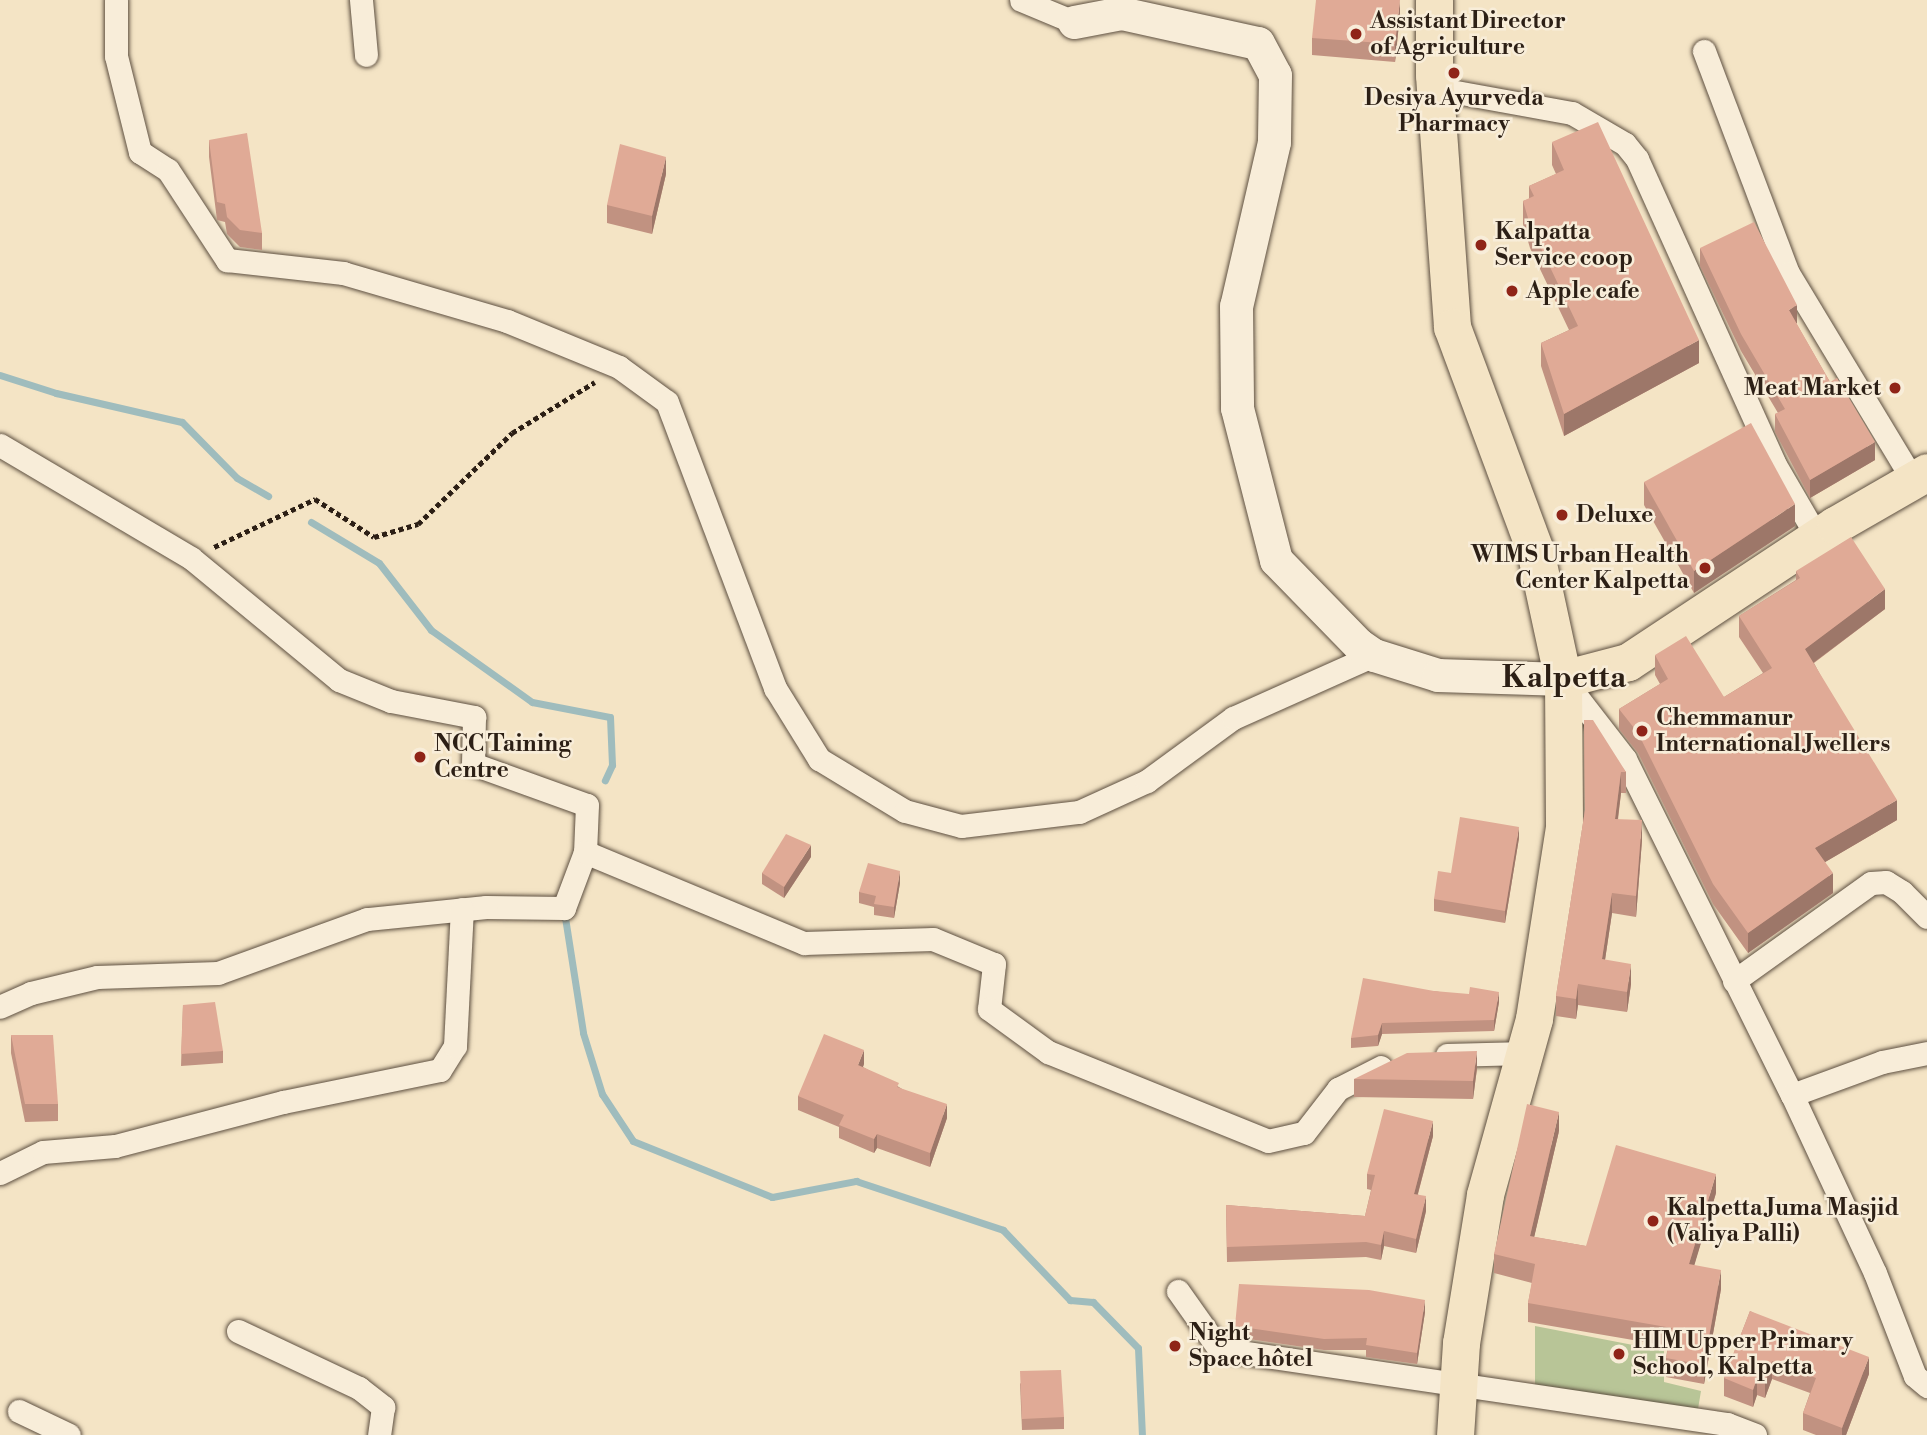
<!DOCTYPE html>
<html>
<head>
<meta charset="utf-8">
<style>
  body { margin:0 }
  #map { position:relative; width:1927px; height:1435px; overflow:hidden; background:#f4e4c5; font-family:"Libre Bodoni",serif }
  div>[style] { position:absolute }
  .green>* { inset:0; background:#b8c597 }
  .stream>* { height:7px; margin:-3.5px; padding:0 3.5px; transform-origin:3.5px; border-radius:3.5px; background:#9fbcbd }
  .path>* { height:4.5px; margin-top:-2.25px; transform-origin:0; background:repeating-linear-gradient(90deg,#2c1f15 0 5px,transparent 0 8.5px) }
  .roads { filter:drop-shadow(0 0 2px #5e5041) drop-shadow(0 0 2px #5e5041) }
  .minor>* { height:23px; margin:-11.5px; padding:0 11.5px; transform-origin:11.5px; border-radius:11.5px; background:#f8edd9 }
  .secondary>* { height:33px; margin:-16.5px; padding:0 16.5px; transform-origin:16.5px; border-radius:16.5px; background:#f8edd9 }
  .primary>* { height:37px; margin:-18.5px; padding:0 18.5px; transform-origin:18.5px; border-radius:18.5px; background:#f4e4c5 }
  .wall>* { inset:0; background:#c19281 }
  .shaded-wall>* { inset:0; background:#9d7769 }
  .building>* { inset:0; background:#e0aa96 }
  .dots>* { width:19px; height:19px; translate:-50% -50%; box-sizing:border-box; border:4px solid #f8edd9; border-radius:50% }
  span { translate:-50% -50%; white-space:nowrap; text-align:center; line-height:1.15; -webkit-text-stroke:5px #f8edd9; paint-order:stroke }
  .poi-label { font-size:23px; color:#2c1f15; font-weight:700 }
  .left { translate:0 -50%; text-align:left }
  .right { translate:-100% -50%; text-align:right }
  .district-label { font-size:30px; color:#2c1f15; font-weight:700 }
</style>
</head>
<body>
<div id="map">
  <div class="green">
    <i style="clip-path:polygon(1535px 1326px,1664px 1351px,1664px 1382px,1701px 1391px,1698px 1409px,1535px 1386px)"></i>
  </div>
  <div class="stream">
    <i style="left:0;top:375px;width:59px;rotate:17.8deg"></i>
    <i style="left:56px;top:393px;width:129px;rotate:13deg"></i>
    <i style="left:182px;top:422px;width:78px;rotate:45.5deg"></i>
    <i style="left:237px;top:478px;width:36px;rotate:30deg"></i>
    <i style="left:311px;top:522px;width:79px;rotate:31.1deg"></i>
    <i style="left:379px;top:563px;width:85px;rotate:52.2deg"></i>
    <i style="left:431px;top:630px;width:124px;rotate:35.5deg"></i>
    <i style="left:532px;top:702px;width:79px;rotate:10.9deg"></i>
    <i style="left:610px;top:717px;width:48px;rotate:87.6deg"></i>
    <i style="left:612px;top:765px;width:17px;rotate:115deg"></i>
    <i style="left:564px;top:911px;width:123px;rotate:81.1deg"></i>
    <i style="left:583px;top:1033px;width:64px;rotate:72.7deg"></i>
    <i style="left:602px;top:1094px;width:56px;rotate:56.6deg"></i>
    <i style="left:633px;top:1141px;width:150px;rotate:21.9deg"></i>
    <i style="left:772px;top:1197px;width:86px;rotate:-10.8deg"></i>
    <i style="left:856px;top:1181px;width:155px;rotate:18.4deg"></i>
    <i style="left:1003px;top:1230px;width:97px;rotate:46.3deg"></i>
    <i style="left:1070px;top:1300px;width:23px;rotate:5deg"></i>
    <i style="left:1093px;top:1302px;width:64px;rotate:45.6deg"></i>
    <i style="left:1138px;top:1348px;width:87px;rotate:87.4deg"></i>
  </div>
  <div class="path">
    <i style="left:214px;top:547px;width:112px;rotate:-25.4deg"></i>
    <i style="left:315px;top:499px;width:70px;rotate:32.8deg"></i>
    <i style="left:374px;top:537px;width:46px;rotate:-16.5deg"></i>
    <i style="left:418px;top:524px;width:131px;rotate:-44.1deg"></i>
    <i style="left:512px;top:433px;width:97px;rotate:-31.6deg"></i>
  </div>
  <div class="roads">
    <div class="minor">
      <i style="left:116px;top:0;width:56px;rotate:90deg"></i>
      <i style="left:116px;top:56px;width:99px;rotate:76deg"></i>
      <i style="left:140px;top:152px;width:33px;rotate:33deg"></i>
      <i style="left:168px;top:170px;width:108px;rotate:56.8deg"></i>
      <i style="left:227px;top:260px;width:117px;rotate:6.4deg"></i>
      <i style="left:343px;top:273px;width:171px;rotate:16.3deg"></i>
      <i style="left:507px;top:321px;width:121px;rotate:22.3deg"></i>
      <i style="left:619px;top:367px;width:59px;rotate:36.1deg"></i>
      <i style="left:667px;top:402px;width:306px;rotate:69.3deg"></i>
      <i style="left:775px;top:688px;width:84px;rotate:58.2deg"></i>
      <i style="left:819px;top:759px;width:100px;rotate:31.2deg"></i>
      <i style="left:905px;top:811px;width:58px;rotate:15deg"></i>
      <i style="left:961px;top:826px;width:119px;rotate:-6.8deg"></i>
      <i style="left:1079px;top:812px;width:75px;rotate:-24.5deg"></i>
      <i style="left:1147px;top:781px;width:107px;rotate:-36.2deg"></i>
      <i style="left:1233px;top:718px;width:154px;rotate:-24.1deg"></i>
      <i style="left:361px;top:0;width:55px;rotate:84.8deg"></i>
      <i style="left:1021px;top:0;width:57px;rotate:22.5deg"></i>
      <i style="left:1704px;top:51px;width:237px;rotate:69.3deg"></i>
      <i style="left:1788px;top:273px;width:242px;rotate:58.9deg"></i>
      <i style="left:1434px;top:88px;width:140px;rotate:10.3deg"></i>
      <i style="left:1572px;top:113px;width:61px;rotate:30.3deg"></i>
      <i style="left:1625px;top:144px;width:19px;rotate:51deg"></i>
      <i style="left:1637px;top:159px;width:333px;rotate:65.7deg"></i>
      <i style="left:1774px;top:463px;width:86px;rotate:59.8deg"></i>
      <i style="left:0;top:445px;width:222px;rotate:30.6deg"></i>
      <i style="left:191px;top:558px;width:192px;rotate:39.5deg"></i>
      <i style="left:339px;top:680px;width:56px;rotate:22deg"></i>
      <i style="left:391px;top:701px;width:85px;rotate:10.9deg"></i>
      <i style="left:474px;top:717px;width:47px;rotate:91.2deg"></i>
      <i style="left:473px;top:764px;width:121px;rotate:19.8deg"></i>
      <i style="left:587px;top:805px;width:47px;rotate:92.4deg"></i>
      <i style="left:585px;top:852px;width:60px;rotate:110.6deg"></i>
      <i style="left:564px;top:908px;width:78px;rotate:-179.3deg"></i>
      <i style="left:486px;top:907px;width:120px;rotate:174.2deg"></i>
      <i style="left:367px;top:919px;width:158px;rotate:160.1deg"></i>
      <i style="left:218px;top:973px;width:121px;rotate:178.1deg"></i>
      <i style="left:97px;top:977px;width:68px;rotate:166.4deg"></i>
      <i style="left:31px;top:993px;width:34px;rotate:156deg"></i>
      <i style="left:1563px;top:679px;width:101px;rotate:52.2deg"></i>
      <i style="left:1625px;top:759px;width:375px;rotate:63.6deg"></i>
      <i style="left:1792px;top:1095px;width:196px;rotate:65deg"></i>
      <i style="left:1875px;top:1273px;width:110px;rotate:68.8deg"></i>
      <i style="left:1915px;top:1376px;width:16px;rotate:40deg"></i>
      <i style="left:585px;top:852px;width:237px;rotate:22.6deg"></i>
      <i style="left:804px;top:943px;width:129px;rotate:-1.8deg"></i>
      <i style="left:933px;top:939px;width:66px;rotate:22.3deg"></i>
      <i style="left:994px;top:964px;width:45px;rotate:96.3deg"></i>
      <i style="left:989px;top:1009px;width:73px;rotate:36.1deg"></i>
      <i style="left:1048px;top:1052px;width:237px;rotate:22deg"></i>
      <i style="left:1268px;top:1141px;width:37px;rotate:-13deg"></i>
      <i style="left:1304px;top:1133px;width:56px;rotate:-52.3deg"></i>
      <i style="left:1338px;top:1089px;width:48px;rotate:-27.1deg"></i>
      <i style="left:1734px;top:981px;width:168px;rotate:-35.6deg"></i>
      <i style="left:1871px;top:883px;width:15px;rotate:-4deg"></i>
      <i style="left:1886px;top:882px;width:19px;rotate:32deg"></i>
      <i style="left:1902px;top:892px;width:35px;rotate:45deg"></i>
      <i style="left:1447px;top:1055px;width:78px;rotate:-1.5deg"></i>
      <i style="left:1792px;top:1095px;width:96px;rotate:-20.1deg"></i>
      <i style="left:1882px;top:1062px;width:46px;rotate:-11.3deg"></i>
      <i style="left:0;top:1173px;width:48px;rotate:-26deg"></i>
      <i style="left:43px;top:1152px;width:72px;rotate:-4.8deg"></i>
      <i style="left:115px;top:1146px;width:174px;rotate:-14.7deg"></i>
      <i style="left:283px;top:1102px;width:160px;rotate:-11.5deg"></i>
      <i style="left:440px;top:1070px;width:28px;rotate:-58deg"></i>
      <i style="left:455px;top:1046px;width:137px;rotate:-87.1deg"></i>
      <i style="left:1178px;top:1291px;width:71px;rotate:54.7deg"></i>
      <i style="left:1219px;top:1349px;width:514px;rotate:8.4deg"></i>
      <i style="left:1727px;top:1424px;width:30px;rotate:21deg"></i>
      <i style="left:238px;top:1331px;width:134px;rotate:25.2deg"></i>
      <i style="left:359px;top:1388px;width:31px;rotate:38deg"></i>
      <i style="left:383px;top:1407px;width:28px;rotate:98deg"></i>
      <i style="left:19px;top:1411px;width:55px;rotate:25.6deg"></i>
    </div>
    <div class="secondary">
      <i style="left:1074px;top:22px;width:48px;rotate:-10.8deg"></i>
      <i style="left:1121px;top:13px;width:140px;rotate:12.4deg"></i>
      <i style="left:1258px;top:43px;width:36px;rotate:62deg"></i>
      <i style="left:1275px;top:75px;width:67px;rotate:90.9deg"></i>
      <i style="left:1274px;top:142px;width:168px;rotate:103deg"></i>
      <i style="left:1236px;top:306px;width:102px;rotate:89.4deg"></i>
      <i style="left:1237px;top:408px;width:157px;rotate:75.6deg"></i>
      <i style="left:1276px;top:560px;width:119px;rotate:45.7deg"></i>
      <i style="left:1359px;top:645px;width:18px;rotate:34deg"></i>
      <i style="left:1374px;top:655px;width:67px;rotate:17.4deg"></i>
      <i style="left:1438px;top:675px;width:125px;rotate:1.8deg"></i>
    </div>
    <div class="primary">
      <i style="left:1434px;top:0;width:75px;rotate:90deg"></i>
      <i style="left:1434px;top:75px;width:253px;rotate:85.9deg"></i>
      <i style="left:1452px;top:327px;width:238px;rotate:69.6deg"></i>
      <i style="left:1535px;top:550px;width:132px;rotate:77.8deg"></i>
      <i style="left:1563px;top:679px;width:148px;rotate:89.6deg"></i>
      <i style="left:1564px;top:827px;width:194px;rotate:98.9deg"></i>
      <i style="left:1534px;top:1019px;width:183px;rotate:105.6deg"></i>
      <i style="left:1485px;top:1195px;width:150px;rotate:99.2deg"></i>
      <i style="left:1461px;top:1343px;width:92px;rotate:93.7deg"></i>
      <i style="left:1563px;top:679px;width:67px;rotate:-14.7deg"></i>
      <i style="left:1628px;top:662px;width:248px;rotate:-33.5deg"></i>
      <i style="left:1835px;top:525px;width:106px;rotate:-29.9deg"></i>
    </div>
  </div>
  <div class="wall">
    <i style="clip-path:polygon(1400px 14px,1395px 62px,1312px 55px,1312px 38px)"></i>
    <i style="clip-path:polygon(209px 140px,262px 233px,262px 250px,240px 247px,227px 234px,225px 222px,217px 220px,209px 157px)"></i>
    <i style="clip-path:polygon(1552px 142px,1699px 363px,1564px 436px,1541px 366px,1541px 343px,1569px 330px,1530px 248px,1523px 224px,1523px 201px,1529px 199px,1529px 186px,1556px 174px,1552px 165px)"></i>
    <i style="clip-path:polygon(666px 174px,652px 234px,607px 223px,607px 205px)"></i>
    <i style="clip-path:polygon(1700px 248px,1797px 323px,1796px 323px,1875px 460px,1810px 498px,1775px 432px,1775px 414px,1778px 413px,1741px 351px,1700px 266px)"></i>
    <i style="clip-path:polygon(1644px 482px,1795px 526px,1694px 593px,1644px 505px)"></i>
    <i style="clip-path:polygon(1796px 571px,1885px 609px,1814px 663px,1897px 820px,1825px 862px,1833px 893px,1748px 953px,1713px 904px,1638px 753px,1619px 729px,1619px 709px,1660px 684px,1655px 675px,1655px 655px,1724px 697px,1763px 673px,1739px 637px,1739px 616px,1796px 580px)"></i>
    <i style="clip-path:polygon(1584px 720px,1626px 772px,1626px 793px,1621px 793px,1618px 820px,1642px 840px,1636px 917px,1612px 913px,1605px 960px,1631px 984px,1627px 1012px,1578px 1005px,1576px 1019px,1556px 1016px,1556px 996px,1585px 810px)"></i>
    <i style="clip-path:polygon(1519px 838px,1505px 923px,1434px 911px,1434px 899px,1451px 873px)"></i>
    <i style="clip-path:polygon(811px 857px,784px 898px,762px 884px,762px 873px)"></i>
    <i style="clip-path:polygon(900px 883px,894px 918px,874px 915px,874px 907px,859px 903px,859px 892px)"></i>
    <i style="clip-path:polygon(1434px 991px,1499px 1002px,1494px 1031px,1382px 1034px,1378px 1046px,1351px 1048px,1351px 1038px)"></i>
    <i style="clip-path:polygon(183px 1005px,223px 1051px,223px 1063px,181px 1066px)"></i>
    <i style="clip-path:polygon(11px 1035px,58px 1104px,58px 1121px,25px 1122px,11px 1053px)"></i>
    <i style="clip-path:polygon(864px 1064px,863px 1067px,899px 1087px,947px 1118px,930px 1167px,877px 1148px,874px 1153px,839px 1138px,839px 1127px,798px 1110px,798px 1096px)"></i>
    <i style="clip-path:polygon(1477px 1068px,1473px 1099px,1354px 1097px,1354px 1079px)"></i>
    <i style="clip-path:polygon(1559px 1131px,1534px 1237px,1586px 1246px,1716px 1193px,1694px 1265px,1721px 1289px,1704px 1384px,1666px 1377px,1666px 1358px,1668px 1346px,1528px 1322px,1528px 1303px,1532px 1283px,1494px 1273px,1494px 1254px)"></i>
    <i style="clip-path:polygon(1433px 1136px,1418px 1194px,1426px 1211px,1416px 1253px,1384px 1246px,1381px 1260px,1366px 1257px,1227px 1262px,1226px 1205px,1365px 1216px,1371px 1190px,1367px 1189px,1367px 1174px)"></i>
    <i style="clip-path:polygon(1750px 1311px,1869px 1374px,1846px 1435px,1816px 1435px,1803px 1430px,1803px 1413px,1810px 1393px,1772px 1379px,1765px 1398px,1757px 1395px,1753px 1407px,1724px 1396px,1724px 1378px)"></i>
    <i style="clip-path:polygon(1425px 1312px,1417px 1364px,1366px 1357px,1366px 1350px,1324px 1350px,1235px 1337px,1235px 1326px)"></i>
    <i style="clip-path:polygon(1020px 1383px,1064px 1417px,1064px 1429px,1022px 1430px)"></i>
  </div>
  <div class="shaded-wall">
    <i style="clip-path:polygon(1400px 0,1400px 14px,1395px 62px,1395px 44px)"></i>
    <i style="clip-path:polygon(666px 157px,666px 174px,652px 234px,652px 216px)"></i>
    <i style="clip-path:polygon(1797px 305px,1797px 323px,1789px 327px,1789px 310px)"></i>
    <i style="clip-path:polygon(1699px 340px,1699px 363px,1564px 436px,1564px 414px)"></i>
    <i style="clip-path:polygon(1875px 442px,1875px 460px,1810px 498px,1810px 480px)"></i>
    <i style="clip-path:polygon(1795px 504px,1795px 526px,1694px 593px,1694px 571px)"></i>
    <i style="clip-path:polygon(1885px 589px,1885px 609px,1805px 669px,1805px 649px)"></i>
    <i style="clip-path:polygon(1621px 772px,1621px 793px,1615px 840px,1615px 819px)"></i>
    <i style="clip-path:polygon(1897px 800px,1897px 820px,1815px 868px,1815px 848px)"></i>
    <i style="clip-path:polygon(1642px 820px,1642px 840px,1636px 917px,1636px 896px)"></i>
    <i style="clip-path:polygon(1519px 827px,1519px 838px,1505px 923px,1505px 911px)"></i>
    <i style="clip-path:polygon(811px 845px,811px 857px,784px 898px,784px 887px)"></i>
    <i style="clip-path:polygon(900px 871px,900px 883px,894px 918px,894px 907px)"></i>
    <i style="clip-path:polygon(1833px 873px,1833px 893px,1748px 953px,1748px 933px)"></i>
    <i style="clip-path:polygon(1612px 893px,1612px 913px,1602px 980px,1602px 959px)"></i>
    <i style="clip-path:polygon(1631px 964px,1631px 984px,1627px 1012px,1627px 992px)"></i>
    <i style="clip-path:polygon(1578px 984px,1578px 1005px,1576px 1019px,1576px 999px)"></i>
    <i style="clip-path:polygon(1499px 992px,1499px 1002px,1494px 1031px,1494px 1020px)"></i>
    <i style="clip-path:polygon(1382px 1023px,1382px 1034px,1378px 1046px,1378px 1035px)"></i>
    <i style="clip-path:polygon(864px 1050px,864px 1064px,858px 1079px,858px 1065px)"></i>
    <i style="clip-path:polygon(1477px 1051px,1477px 1068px,1473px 1099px,1473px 1081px)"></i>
    <i style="clip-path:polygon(947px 1104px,947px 1118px,930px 1167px,930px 1153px)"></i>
    <i style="clip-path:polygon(1559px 1112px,1559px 1131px,1530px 1255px,1530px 1236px)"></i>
    <i style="clip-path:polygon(1433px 1121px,1433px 1136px,1414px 1208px,1414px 1194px)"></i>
    <i style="clip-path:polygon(877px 1134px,877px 1148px,874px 1153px,874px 1139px)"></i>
    <i style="clip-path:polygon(1716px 1174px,1716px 1193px,1689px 1283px,1689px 1264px)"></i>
    <i style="clip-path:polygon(1426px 1196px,1426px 1211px,1416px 1253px,1416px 1239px)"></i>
    <i style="clip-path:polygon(1384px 1231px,1384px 1246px,1381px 1260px,1381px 1245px)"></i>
    <i style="clip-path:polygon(1721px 1270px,1721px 1289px,1704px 1384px,1704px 1365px)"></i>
    <i style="clip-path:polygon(1425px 1300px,1425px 1312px,1417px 1364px,1417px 1353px)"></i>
    <i style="clip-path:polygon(1869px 1357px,1869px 1374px,1846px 1435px,1842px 1435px,1842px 1428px)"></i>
    <i style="clip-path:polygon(1772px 1361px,1772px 1379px,1765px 1398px,1765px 1381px)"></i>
    <i style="clip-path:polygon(1757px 1378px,1757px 1395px,1753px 1407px,1753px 1390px)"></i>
  </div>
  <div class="building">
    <i style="clip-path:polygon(1316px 0,1400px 0,1395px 44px,1312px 38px)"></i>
    <i style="clip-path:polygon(1598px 122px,1699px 340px,1564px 414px,1541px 343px,1578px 326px,1530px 225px,1523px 201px,1534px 196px,1529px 186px,1564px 170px,1552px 142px)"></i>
    <i style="clip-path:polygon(247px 133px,262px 233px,240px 230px,227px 217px,225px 204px,217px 202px,209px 140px)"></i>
    <i style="clip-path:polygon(620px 144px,666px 157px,652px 216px,607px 205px)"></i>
    <i style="clip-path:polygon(1754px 222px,1797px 305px,1789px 310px,1830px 382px,1837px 378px,1875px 442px,1810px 480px,1775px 414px,1785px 409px,1741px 334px,1700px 248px)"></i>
    <i style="clip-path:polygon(1751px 423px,1795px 504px,1694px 571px,1644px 482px)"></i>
    <i style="clip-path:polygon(1851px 537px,1885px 589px,1805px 649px,1897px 800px,1815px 848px,1833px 873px,1748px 933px,1713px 884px,1638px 733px,1619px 709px,1668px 679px,1655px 655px,1686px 636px,1724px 697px,1772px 668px,1739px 616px,1800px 578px,1796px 571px)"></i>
    <i style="clip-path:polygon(1584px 720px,1593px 720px,1626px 772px,1621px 772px,1615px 819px,1642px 820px,1636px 896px,1612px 893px,1602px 959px,1631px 964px,1627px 992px,1578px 984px,1576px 999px,1556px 996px,1585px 810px)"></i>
    <i style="clip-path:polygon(1460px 817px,1519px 827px,1505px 911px,1434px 899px,1438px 871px,1451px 873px)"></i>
    <i style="clip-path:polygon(786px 834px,811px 845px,784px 887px,762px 873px)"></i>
    <i style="clip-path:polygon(868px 863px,900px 871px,894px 907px,874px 904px,876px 896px,859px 892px)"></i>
    <i style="clip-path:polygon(1363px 978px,1434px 991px,1469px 994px,1470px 987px,1499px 992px,1494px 1020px,1382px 1023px,1378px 1035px,1351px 1038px)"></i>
    <i style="clip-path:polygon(215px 1002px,223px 1051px,181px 1054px,183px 1005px)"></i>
    <i style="clip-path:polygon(824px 1034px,864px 1050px,858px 1065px,899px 1083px,897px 1087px,947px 1104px,930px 1153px,877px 1134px,874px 1139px,839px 1125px,844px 1115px,798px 1096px)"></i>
    <i style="clip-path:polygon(11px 1035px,53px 1035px,58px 1104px,25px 1104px)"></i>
    <i style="clip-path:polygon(1477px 1051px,1473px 1081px,1354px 1079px,1407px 1053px)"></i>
    <i style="clip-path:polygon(1527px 1104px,1559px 1112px,1530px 1236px,1586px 1246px,1616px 1145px,1716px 1174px,1689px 1264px,1721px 1270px,1704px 1365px,1666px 1358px,1672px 1328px,1528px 1303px,1535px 1264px,1494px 1254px)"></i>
    <i style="clip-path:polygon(1384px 1109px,1433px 1121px,1414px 1194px,1426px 1196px,1416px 1239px,1384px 1231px,1381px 1245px,1366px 1242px,1227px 1247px,1226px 1205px,1365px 1216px,1375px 1175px,1367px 1174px)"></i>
    <i style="clip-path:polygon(1239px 1284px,1369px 1290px,1425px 1300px,1417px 1353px,1366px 1345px,1367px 1338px,1324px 1339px,1235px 1326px)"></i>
    <i style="clip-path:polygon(1750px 1311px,1869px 1357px,1842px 1428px,1803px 1413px,1816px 1378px,1772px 1361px,1765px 1381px,1757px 1378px,1753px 1390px,1724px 1378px)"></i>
    <i style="clip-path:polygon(1061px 1370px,1064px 1417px,1022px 1419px,1020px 1371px)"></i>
  </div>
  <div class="dots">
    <i style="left:1356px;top:34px;background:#8f2418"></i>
    <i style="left:1454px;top:73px;background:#8f2418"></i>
    <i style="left:1481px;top:245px;background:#8f2418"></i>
    <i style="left:1512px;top:291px;background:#8f2418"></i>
    <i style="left:1895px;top:388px;background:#8f2418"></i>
    <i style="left:1562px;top:515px;background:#8f2418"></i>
    <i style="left:1705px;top:568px;background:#8f2418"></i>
    <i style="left:1642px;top:731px;background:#8f2418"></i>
    <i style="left:420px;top:757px;background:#8f2418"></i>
    <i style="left:1653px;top:1221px;background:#8f2418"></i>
    <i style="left:1175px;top:1346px;background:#8f2418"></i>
    <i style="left:1619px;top:1354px;background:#8f2418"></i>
  </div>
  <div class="poi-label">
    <span class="left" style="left:1370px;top:34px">Assistant Director<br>of Agriculture</span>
    <span style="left:1454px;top:111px">Desiya Ayurveda<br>Pharmacy</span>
    <span class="left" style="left:1495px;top:245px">Kalpatta<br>Service coop</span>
    <span class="left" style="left:1526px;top:291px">Apple cafe</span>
    <span class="right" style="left:1881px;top:388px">Meat Market</span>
    <span class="left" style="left:1576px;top:515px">Deluxe</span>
    <span class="right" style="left:1689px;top:568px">WIMS Urban Health<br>Center Kalpetta</span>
    <span class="left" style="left:1656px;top:731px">Chemmanur<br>International Jwellers</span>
    <span class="left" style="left:434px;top:757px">NCC Taining<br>Centre</span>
    <span class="left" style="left:1667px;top:1221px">Kalpetta Juma Masjid<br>(Valiya Palli)</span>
    <span class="left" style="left:1189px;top:1346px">Night<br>Space hôtel</span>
    <span class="left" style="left:1633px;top:1354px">HIM Upper Primary<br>School, Kalpetta</span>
  </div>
  <div class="district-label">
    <span style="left:1564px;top:678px">Kalpetta</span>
  </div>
</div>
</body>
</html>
